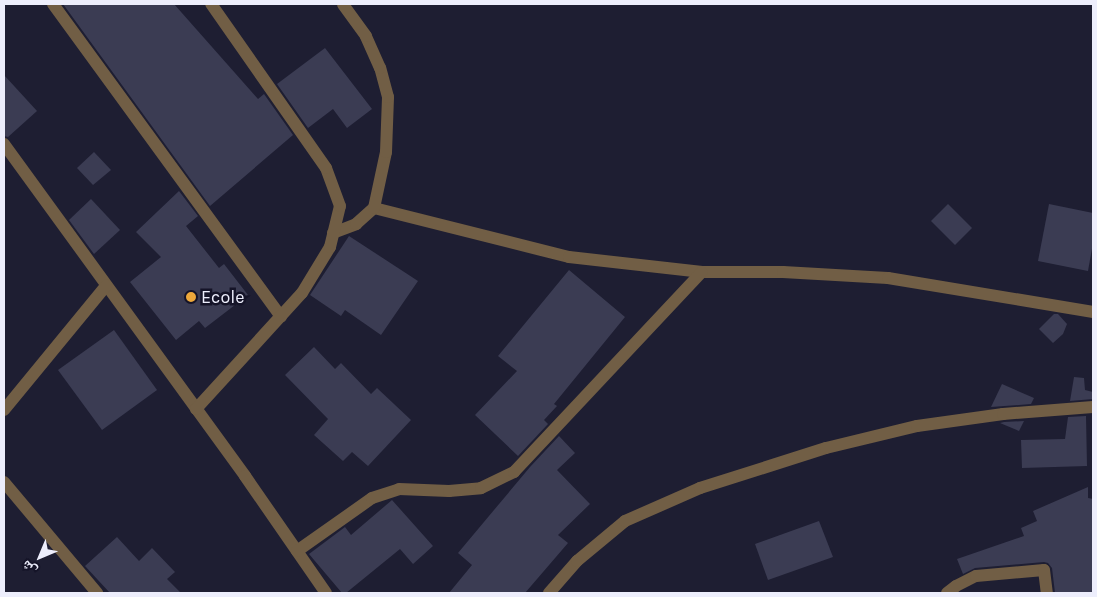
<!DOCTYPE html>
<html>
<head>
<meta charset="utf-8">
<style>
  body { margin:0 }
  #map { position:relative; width:1097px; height:597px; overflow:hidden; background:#1e1e32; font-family:Karla,"Noto Naskh Arabic",sans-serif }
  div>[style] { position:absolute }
  .building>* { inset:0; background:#3b3c53 }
  .minor>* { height:12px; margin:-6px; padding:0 6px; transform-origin:6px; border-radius:6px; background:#715e45 }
  .dots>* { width:14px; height:14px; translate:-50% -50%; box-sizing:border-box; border:2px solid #151428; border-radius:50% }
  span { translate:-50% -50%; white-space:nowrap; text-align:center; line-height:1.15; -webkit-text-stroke:5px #151428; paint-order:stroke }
  .poi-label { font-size:18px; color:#edeefc }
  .left { translate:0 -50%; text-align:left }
  .frame { position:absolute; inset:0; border:5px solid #edeefc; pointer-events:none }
  .north { position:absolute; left:15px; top:532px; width:50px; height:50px; -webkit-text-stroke:4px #151428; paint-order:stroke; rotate:225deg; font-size:14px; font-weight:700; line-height:20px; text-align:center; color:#edeefc }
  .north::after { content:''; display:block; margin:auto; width:18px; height:22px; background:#edeefc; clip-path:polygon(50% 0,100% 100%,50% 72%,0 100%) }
</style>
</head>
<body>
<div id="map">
  <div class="building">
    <i style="clip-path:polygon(63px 4px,174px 4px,258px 99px,264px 94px,293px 135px,210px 206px)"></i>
    <i style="clip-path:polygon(325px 48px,372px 109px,347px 128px,333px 109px,308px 128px,277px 84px)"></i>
    <i style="clip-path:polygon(4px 75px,37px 111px,8px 137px,4px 136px)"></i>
    <i style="clip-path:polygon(94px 152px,111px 170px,93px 185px,77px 168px)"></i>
    <i style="clip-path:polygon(179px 191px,198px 216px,186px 226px,219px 268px,224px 264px,248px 295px,205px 328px,199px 321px,176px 340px,130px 282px,161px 257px,136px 232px)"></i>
    <i style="clip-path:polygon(91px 199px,120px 230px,94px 254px,69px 220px)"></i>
    <i style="clip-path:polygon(948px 204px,972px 228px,955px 245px,931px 221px)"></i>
    <i style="clip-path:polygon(1049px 204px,1093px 213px,1093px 243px,1088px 271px,1038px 261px)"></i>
    <i style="clip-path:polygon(349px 236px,418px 281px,381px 335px,345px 310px,341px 316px,310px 295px)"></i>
    <i style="clip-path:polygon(569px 270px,625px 317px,554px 404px,557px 406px,544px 420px,548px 424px,518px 456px,475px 415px,517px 371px,498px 356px)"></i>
    <i style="clip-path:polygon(1054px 314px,1058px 314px,1067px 324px,1063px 334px,1053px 343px,1039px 329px)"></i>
    <i style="clip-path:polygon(114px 330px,157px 390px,102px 430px,58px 370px)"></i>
    <i style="clip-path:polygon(314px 347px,335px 369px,341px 363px,371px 394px,377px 388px,411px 420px,368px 466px,352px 452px,343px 461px,314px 435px,328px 419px,285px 375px)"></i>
    <i style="clip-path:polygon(1074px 377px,1084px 378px,1085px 390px,1093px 392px,1093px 399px,1070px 401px)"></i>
    <i style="clip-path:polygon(1002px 384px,1034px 398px,1031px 404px,991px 407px)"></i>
    <i style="clip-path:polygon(1086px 416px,1087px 466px,1022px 468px,1021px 440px,1065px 439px,1068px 417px)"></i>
    <i style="clip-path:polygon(1024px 421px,1019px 431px,1000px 423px,1004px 422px)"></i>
    <i style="clip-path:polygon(559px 436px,575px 453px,557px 470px,590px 504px,558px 535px,568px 543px,525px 593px,449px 593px,472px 565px,458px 553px,530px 467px)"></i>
    <i style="clip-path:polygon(1088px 487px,1088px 498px,1093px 499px,1093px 593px,1055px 593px,1052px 568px,1048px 563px,1044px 562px,975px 568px,963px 574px,957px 559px,1024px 536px,1021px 528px,1037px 521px,1033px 511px)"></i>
    <i style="clip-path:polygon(392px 500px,433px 546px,413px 564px,400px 549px,346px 593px,342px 593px,309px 554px,345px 527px,351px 535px)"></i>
    <i style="clip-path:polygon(819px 521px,833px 557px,768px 580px,755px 544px)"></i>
    <i style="clip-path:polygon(117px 537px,139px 561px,152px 548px,175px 572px,167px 579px,181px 593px,110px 593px,85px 566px)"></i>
  </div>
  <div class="minor">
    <i style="left:53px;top:4px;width:387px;rotate:53.9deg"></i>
    <i style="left:4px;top:144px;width:410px;rotate:54deg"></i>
    <i style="left:245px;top:476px;width:142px;rotate:55.3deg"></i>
    <i style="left:374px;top:208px;width:201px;rotate:14.1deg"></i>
    <i style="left:569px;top:257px;width:134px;rotate:6.4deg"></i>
    <i style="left:702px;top:272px;width:81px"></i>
    <i style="left:783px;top:272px;width:105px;rotate:3.3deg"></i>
    <i style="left:888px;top:278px;width:208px;rotate:9.4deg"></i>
    <i style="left:333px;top:233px;width:25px;rotate:-21deg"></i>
    <i style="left:356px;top:224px;width:24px;rotate:-42deg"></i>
    <i style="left:374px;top:208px;width:57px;rotate:-77.9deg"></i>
    <i style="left:386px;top:152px;width:55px;rotate:-87.9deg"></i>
    <i style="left:388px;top:97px;width:30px;rotate:-105deg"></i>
    <i style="left:380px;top:68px;width:35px;rotate:-114deg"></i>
    <i style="left:366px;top:36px;width:39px;rotate:-126deg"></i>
    <i style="left:196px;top:409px;width:157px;rotate:-47.6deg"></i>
    <i style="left:302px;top:293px;width:54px;rotate:-58.7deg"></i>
    <i style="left:330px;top:247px;width:42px;rotate:-76.3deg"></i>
    <i style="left:340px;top:206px;width:40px;rotate:-110.2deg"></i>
    <i style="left:326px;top:168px;width:200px;rotate:-125deg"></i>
    <i style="left:4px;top:410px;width:161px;rotate:-50.6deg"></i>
    <i style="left:4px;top:482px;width:145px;rotate:50deg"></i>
    <i style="left:297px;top:551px;width:92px;rotate:-35.2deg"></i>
    <i style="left:372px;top:498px;width:28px;rotate:-18deg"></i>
    <i style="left:399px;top:489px;width:50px;rotate:2.3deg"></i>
    <i style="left:449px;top:491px;width:32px;rotate:-5deg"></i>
    <i style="left:481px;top:488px;width:37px;rotate:-26deg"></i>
    <i style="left:514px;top:472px;width:274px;rotate:-46.8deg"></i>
    <i style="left:549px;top:593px;width:43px;rotate:-48.8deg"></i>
    <i style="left:577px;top:561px;width:62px;rotate:-39.8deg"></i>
    <i style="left:625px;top:521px;width:82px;rotate:-23.7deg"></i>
    <i style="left:700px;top:488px;width:132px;rotate:-17.6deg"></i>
    <i style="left:826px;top:448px;width:94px;rotate:-13.6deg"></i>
    <i style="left:917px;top:426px;width:87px;rotate:-7.9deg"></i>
    <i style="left:1003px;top:414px;width:90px;rotate:-4.4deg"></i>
    <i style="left:947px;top:593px;width:11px;rotate:-38deg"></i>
    <i style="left:956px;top:586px;width:22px;rotate:-27deg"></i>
    <i style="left:976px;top:576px;width:68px;rotate:-5deg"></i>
    <i style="left:1044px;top:570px;width:23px;rotate:83deg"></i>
  </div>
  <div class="dots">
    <i style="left:191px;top:297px;background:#eda83b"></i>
  </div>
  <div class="poi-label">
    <span class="left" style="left:201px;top:297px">Ecole</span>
  </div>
  <div class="frame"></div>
  <div class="north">ش</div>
</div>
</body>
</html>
